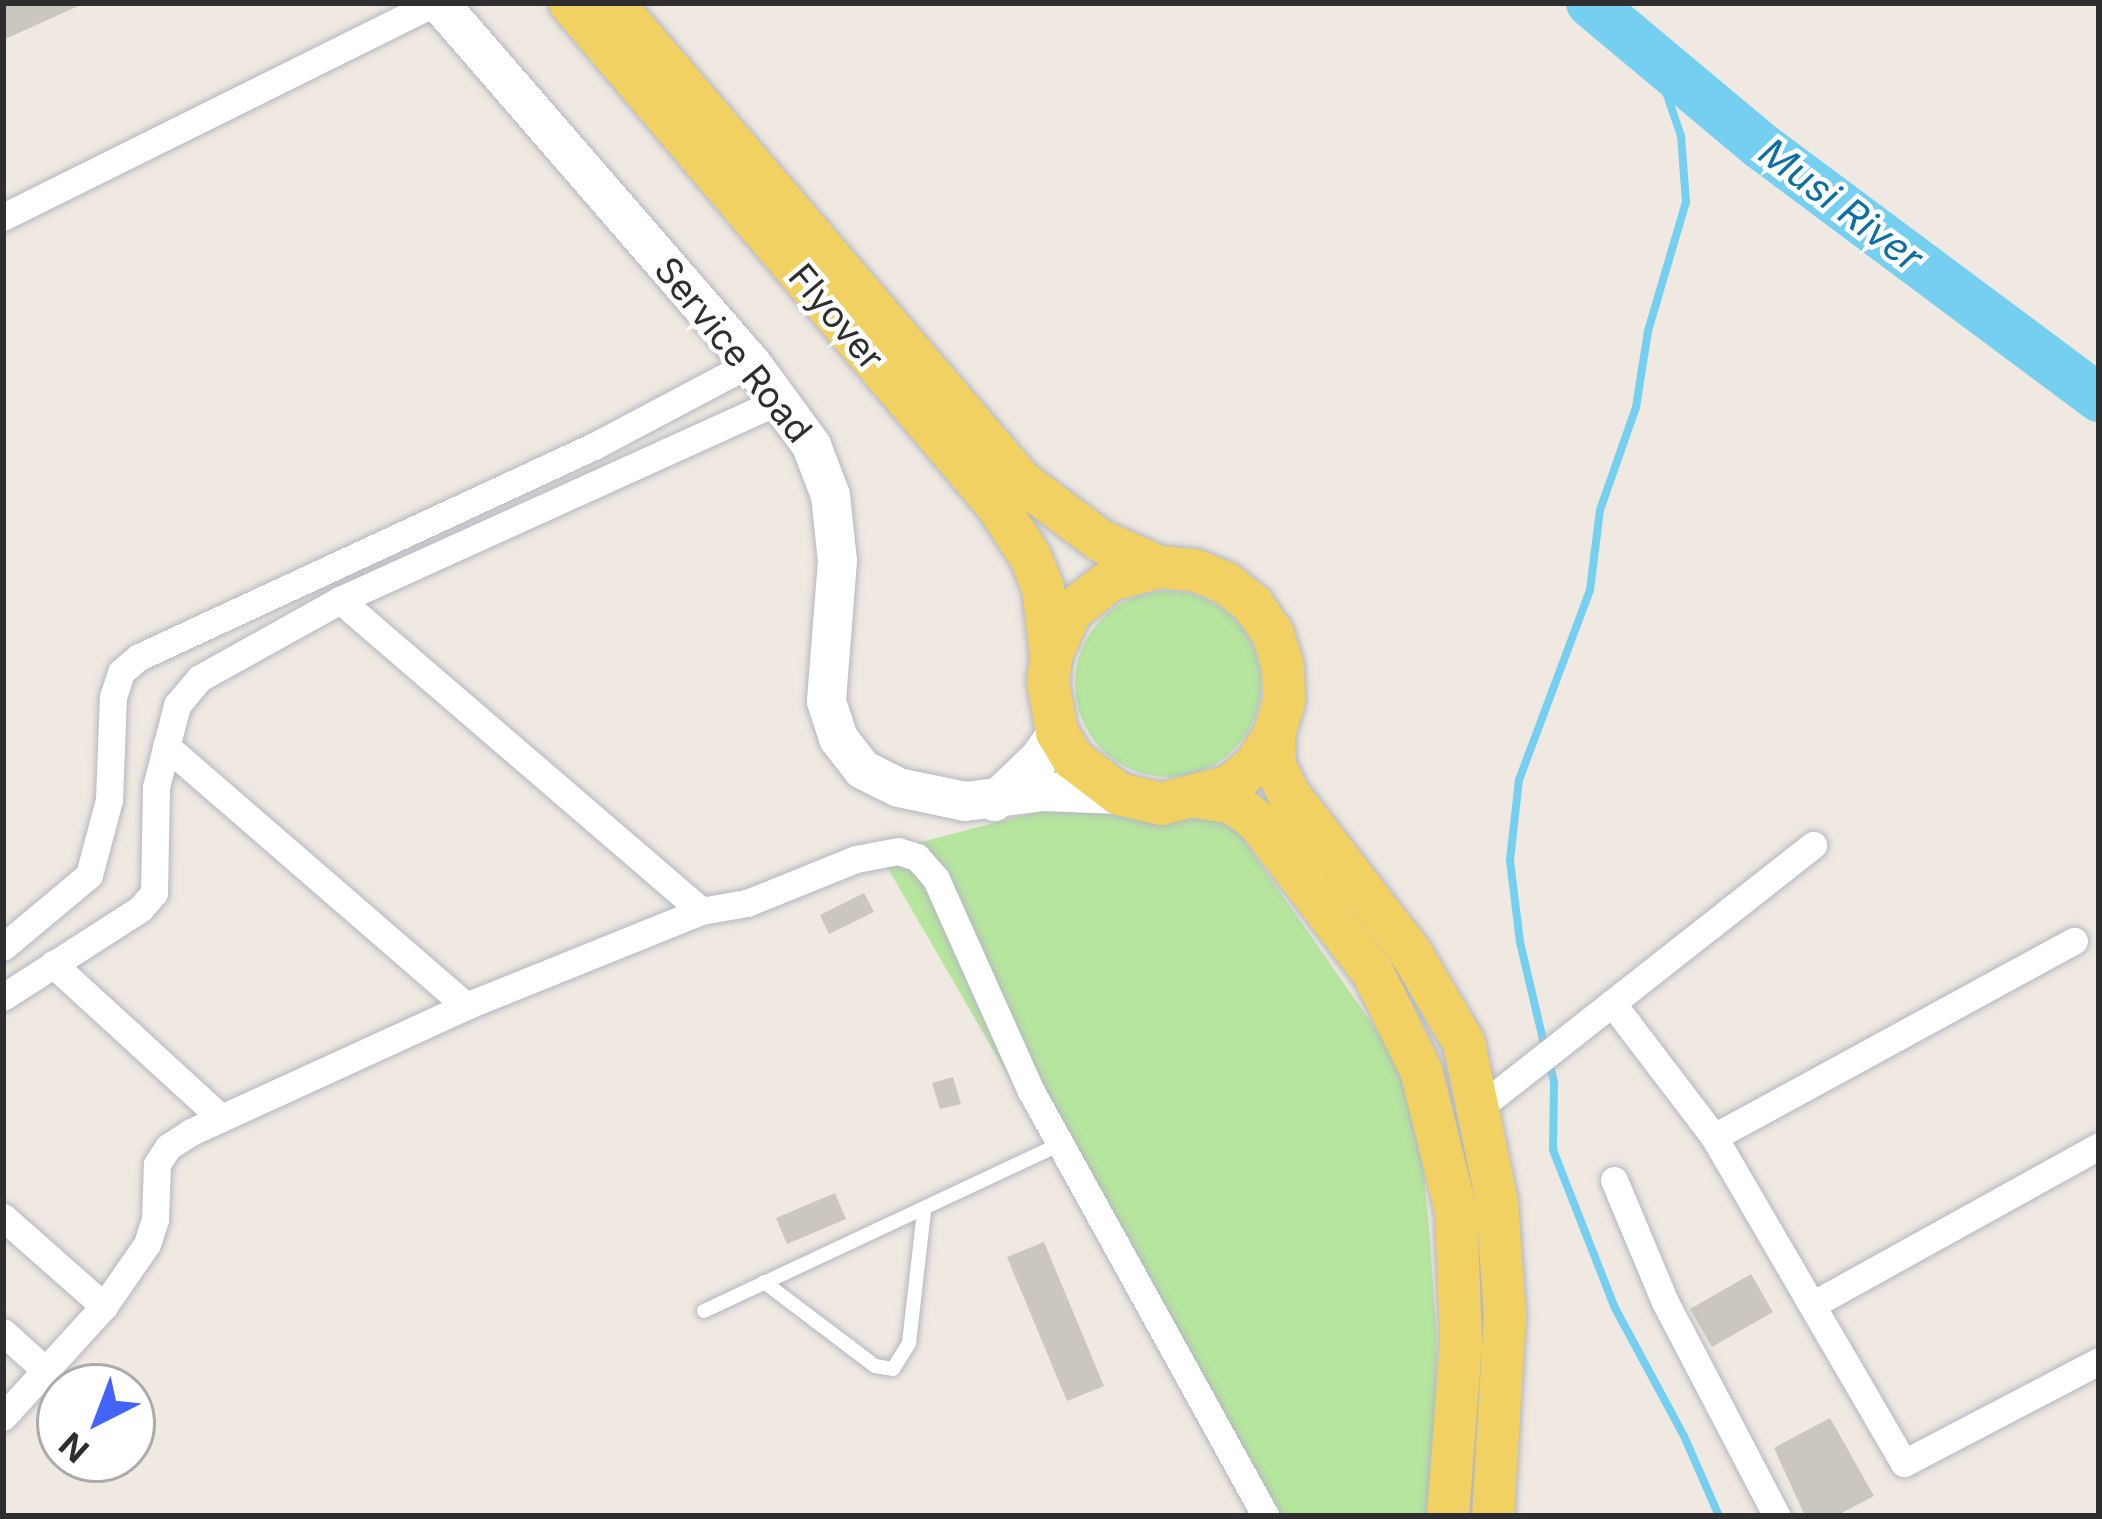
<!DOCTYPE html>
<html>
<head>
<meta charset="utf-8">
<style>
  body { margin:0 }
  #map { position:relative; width:2102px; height:1519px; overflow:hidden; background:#efe9e1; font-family:Inter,sans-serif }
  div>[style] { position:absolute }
  .green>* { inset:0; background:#b6e59e }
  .round { border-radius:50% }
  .stream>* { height:8px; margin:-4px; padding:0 4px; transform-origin:4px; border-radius:4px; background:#75cff0 }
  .river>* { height:48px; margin:-24px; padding:0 24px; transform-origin:24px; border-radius:24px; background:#75cff0 }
  .building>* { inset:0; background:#cbc7bf }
  .roads { filter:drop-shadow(0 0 3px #b4b7c1) drop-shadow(0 0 3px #b4b7c1) }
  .service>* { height:14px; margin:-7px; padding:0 7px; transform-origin:7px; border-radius:7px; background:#fff }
  .minor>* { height:27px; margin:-13.5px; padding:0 13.5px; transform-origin:13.5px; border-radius:13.5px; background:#fff }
  .secondary>* { height:39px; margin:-19.5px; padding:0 19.5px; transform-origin:19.5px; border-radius:19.5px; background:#fff }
  .primary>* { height:42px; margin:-21px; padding:0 21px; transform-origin:21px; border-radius:21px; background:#f2d163 }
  span { translate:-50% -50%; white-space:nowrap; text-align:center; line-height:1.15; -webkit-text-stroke:9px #fff; paint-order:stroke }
  .street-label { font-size:36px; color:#2e2e2e }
  .water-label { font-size:39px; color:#0d6fa3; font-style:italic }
  .frame { position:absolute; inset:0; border:6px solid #2e2e2e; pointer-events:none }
  .north { position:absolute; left:36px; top:1363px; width:120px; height:120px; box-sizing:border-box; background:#fff; border:3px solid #ababab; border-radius:50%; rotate:222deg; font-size:33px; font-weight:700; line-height:48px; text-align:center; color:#2e2e2e }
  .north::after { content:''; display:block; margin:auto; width:42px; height:54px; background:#4264fb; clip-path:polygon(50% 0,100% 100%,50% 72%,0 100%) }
</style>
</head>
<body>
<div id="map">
  <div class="green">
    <i class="round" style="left:1075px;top:591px;width:186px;height:186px"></i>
    <i style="clip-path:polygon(1078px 801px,1227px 816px,1398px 1061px,1422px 1157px,1429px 1227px,1437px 1338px,1433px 1516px,1263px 1516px,879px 853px)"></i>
  </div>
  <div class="stream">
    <i style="left:1545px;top:1048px;width:109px;rotate:-103.3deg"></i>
    <i style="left:1520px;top:942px;width:83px;rotate:-97deg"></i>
    <i style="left:1510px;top:860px;width:81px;rotate:-83.6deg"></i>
    <i style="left:1519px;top:780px;width:203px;rotate:-69.5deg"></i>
    <i style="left:1590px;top:590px;width:81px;rotate:-82.9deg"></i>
    <i style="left:1600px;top:510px;width:109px;rotate:-70.7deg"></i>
    <i style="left:1636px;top:407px;width:77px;rotate:-81deg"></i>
    <i style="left:1648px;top:331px;width:134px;rotate:-73.6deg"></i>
    <i style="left:1686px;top:202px;width:66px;rotate:-94.3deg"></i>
    <i style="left:1681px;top:136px;width:83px;rotate:-108.9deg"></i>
    <i style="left:1549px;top:1063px;width:20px;rotate:75deg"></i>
    <i style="left:1554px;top:1082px;width:68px;rotate:90.8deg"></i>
    <i style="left:1553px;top:1150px;width:170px;rotate:68.6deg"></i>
    <i style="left:1615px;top:1308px;width:145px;rotate:61.7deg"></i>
    <i style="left:1684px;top:1436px;width:87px;rotate:66.4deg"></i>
  </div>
  <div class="river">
    <i style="left:1590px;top:3px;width:223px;rotate:39.9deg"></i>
    <i style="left:1761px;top:146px;width:422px;rotate:36.7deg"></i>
  </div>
  <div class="building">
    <i style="clip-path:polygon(3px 3px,85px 3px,3px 40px)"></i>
    <i style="clip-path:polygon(864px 893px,874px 912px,829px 934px,820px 915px)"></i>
    <i style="clip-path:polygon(953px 1077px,961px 1104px,940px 1109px,932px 1083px)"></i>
    <i style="clip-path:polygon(835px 1193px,846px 1219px,787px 1244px,776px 1218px)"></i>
    <i style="clip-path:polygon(1044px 1242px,1104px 1386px,1067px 1401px,1007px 1257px)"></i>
    <i style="clip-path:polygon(1751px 1274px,1773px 1312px,1712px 1347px,1690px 1309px)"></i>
    <i style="clip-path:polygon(1830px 1418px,1874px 1496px,1836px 1516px,1805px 1516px,1774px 1448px)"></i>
  </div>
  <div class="roads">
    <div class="service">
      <i style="left:764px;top:1282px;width:139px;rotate:37.1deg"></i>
      <i style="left:875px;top:1366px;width:18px;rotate:9deg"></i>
      <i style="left:893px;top:1369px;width:31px;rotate:-58deg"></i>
      <i style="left:909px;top:1343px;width:133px;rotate:-83.5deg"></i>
      <i style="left:704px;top:1311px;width:392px;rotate:-25.1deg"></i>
    </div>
    <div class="minor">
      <i style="left:3px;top:217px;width:482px;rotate:-26.4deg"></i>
      <i style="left:340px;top:600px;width:476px;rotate:40.7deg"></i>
      <i style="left:166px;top:746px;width:397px;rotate:40.9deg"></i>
      <i style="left:3px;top:947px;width:112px;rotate:-39.9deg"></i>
      <i style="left:89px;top:875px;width:78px;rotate:-75.1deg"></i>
      <i style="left:109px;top:800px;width:103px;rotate:-87.8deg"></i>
      <i style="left:113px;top:697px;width:26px;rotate:-72deg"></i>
      <i style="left:121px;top:672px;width:23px;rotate:-40deg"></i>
      <i style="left:139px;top:657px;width:502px;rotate:-24.88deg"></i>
      <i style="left:594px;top:446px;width:178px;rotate:-27.9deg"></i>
      <i style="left:53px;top:964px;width:228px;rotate:42.5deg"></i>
      <i style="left:3px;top:997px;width:163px;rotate:-32.7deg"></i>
      <i style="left:140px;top:909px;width:21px;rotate:-49deg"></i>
      <i style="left:154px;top:893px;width:106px;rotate:-88.9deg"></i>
      <i style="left:156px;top:787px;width:85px;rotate:-75.6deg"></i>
      <i style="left:177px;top:705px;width:35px;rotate:-50deg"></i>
      <i style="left:200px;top:678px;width:160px;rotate:-29.1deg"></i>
      <i style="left:340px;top:600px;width:482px;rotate:-24.4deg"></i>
      <i style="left:1612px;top:1003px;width:168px;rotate:52.7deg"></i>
      <i style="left:1714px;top:1137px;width:377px;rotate:59.8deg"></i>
      <i style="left:1904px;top:1463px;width:220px;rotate:-27.6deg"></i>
      <i style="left:1480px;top:1107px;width:424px;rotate:-38.2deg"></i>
      <i style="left:1714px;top:1137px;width:410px;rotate:-28.6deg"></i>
      <i style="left:1614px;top:1180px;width:132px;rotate:67.3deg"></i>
      <i style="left:1665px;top:1302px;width:242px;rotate:62.4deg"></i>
      <i style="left:3px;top:1217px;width:135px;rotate:41.4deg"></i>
      <i style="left:1812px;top:1305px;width:328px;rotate:-29deg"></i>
      <i style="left:3px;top:1332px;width:58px;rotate:42.2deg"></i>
      <i style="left:3px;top:1417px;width:150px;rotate:-47.7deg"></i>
      <i style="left:104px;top:1306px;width:75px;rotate:-55.3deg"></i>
      <i style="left:147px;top:1244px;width:25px;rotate:-72deg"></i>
      <i style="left:155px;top:1220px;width:56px;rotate:-88deg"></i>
      <i style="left:157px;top:1164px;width:20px;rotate:-57deg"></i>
      <i style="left:168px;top:1147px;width:27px;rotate:-33deg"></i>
      <i style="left:191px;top:1132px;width:302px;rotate:-24.6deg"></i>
      <i style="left:466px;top:1006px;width:253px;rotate:-22deg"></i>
      <i style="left:701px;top:911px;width:47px;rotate:-9.9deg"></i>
      <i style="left:747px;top:903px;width:118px;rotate:-22deg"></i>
      <i style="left:856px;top:859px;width:43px;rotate:-10.8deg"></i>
      <i style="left:898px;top:851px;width:20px;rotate:18deg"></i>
      <i style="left:917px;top:857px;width:29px;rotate:49deg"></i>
      <i style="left:936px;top:879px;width:232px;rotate:65.9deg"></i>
      <i style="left:1031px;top:1091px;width:486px;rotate:61.1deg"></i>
    </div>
    <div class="secondary">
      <i style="left:439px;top:3px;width:476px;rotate:49.1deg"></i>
      <i style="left:751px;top:363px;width:102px;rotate:53.8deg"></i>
      <i style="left:811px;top:445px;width:53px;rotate:69.2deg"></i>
      <i style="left:830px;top:495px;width:65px;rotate:83.9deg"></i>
      <i style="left:837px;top:560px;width:141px;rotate:94.5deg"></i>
      <i style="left:826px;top:701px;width:39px;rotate:72deg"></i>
      <i style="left:838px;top:738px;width:39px;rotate:52deg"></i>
      <i style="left:862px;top:769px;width:40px;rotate:26.6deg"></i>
      <i style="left:898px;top:787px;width:68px;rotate:11.8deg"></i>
      <i style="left:965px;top:801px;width:79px;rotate:-7.3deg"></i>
      <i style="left:1043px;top:791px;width:76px;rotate:2.3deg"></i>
      <i style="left:994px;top:801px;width:62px;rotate:-43.7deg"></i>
      <i style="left:1039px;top:758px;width:32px;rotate:-55deg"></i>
    </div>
    <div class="primary">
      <i style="left:570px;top:3px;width:658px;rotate:49.63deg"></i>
      <i style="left:996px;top:504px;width:62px;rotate:56.8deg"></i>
      <i style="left:1030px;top:556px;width:35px;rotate:68deg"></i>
      <i style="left:1043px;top:589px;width:66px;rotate:83.1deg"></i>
      <i style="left:613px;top:3px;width:630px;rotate:49.51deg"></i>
      <i style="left:1022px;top:482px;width:99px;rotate:36.8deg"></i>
      <i style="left:1101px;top:541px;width:64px;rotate:24.1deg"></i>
      <i style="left:1159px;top:567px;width:35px;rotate:5deg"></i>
      <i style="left:1194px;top:570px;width:35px;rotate:22deg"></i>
      <i style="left:1226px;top:583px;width:35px;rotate:39deg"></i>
      <i style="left:1253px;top:605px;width:35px;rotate:55deg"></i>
      <i style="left:1273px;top:634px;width:34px;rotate:73deg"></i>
      <i style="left:1283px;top:667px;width:34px;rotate:88deg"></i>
      <i style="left:1284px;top:701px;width:35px;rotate:106deg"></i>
      <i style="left:1274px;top:735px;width:34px;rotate:122deg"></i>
      <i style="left:1256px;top:764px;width:34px;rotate:140deg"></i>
      <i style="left:1230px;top:786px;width:71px;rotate:165.4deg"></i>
      <i style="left:1161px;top:804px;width:43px;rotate:-166.6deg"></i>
      <i style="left:1119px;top:794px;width:58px;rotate:-142.7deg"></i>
      <i style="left:1073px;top:759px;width:31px;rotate:-121deg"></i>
      <i style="left:1057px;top:732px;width:51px;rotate:-100.2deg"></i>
      <i style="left:1048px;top:682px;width:26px;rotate:-83deg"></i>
      <i style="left:1051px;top:656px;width:49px;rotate:-66deg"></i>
      <i style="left:1071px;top:611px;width:51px;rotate:-37.8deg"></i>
      <i style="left:1111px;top:580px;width:50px;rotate:-15.2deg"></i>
      <i style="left:1274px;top:735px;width:31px;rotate:88deg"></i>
      <i style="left:1275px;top:766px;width:30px;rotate:64deg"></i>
      <i style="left:1288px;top:793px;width:202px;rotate:52.4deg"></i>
      <i style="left:1411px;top:953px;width:104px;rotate:59.5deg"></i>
      <i style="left:1464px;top:1043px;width:162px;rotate:78.3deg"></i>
      <i style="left:1497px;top:1202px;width:113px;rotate:86deg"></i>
      <i style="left:1505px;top:1315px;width:201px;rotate:93.4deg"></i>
      <i style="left:1196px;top:797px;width:37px;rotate:9deg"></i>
      <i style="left:1233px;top:803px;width:31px;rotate:37deg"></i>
      <i style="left:1258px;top:822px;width:190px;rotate:52.7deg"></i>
      <i style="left:1373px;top:973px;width:108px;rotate:63.7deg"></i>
      <i style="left:1421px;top:1070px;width:145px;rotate:76.1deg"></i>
      <i style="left:1456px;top:1211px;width:132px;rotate:87.8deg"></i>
      <i style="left:1461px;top:1343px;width:173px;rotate:94.3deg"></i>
    </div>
  </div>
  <div class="street-label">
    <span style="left:836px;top:317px;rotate:50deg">Flyover</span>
    <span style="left:733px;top:350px;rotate:51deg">Service Road</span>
  </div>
  <div class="water-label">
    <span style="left:1841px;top:205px;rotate:37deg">Musi River</span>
  </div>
  <div class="frame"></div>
  <div class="north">N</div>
</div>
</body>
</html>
